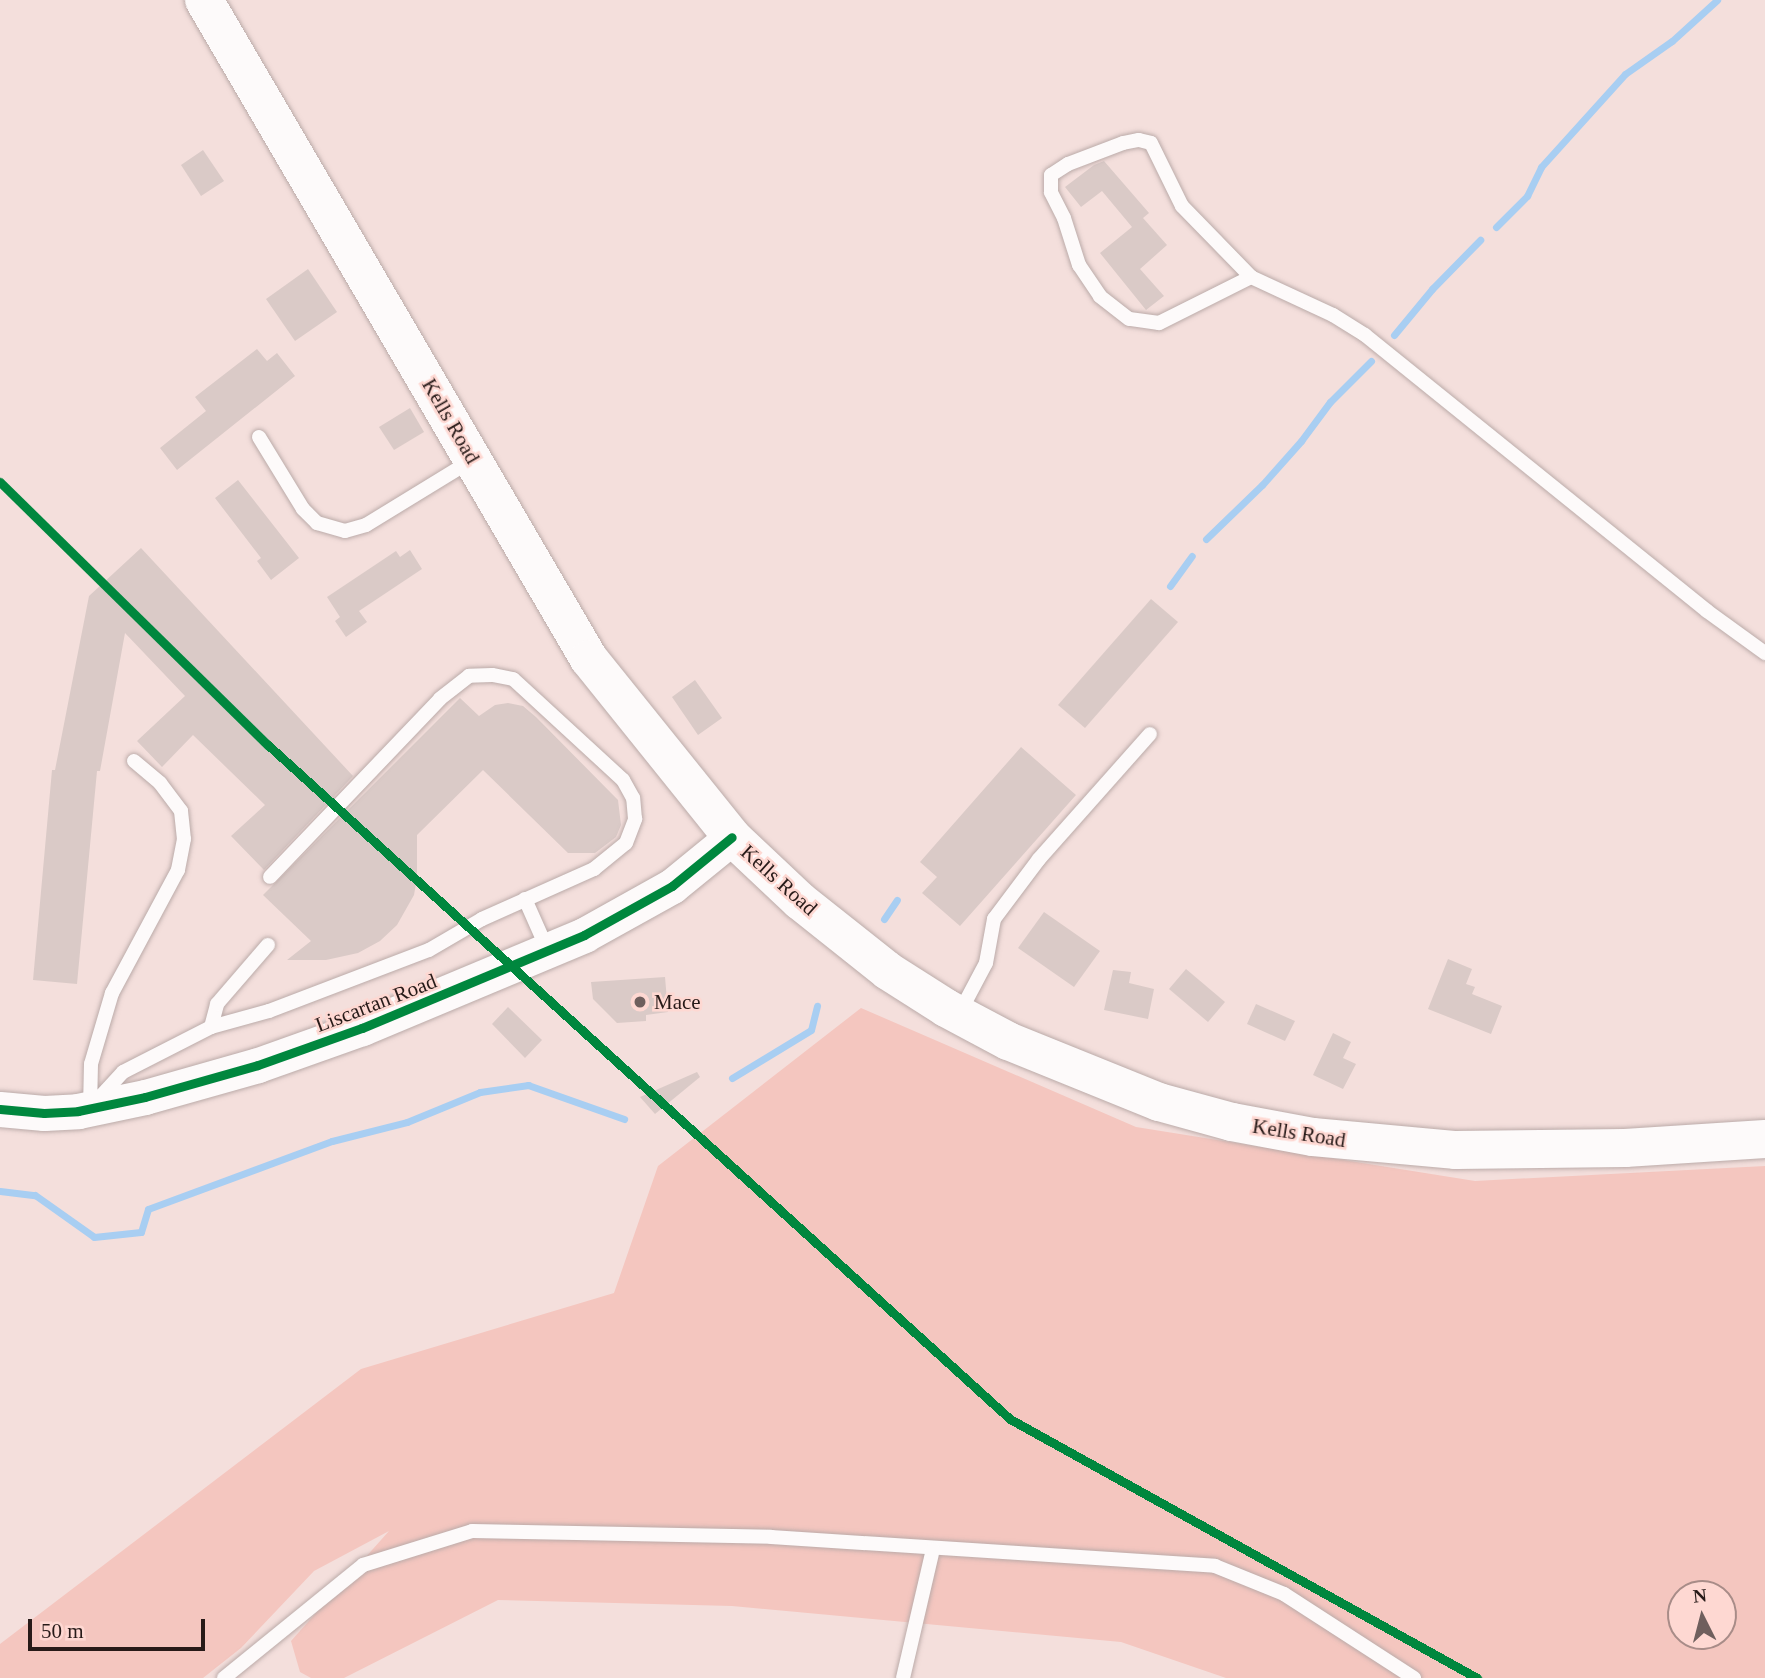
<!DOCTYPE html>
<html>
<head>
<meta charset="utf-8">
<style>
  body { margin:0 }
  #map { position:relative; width:1765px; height:1678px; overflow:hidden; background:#f4dfdc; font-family:"Times New Roman",serif }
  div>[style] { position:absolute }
  .green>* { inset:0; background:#f4c6bf }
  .stream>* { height:7px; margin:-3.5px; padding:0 3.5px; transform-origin:3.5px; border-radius:3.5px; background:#a8cef2 }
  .building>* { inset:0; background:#dacac7 }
  .roads { filter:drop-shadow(0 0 2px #bbaba9) drop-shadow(0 0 2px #bbaba9) }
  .service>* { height:14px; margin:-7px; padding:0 7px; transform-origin:7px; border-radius:7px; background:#fdfafa }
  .tertiary>* { height:35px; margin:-17.5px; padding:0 17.5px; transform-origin:17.5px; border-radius:17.5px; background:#fdfafa }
  .secondary>* { height:38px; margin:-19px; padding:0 19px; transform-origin:19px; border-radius:19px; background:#fdfafa }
  .cycleway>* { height:9px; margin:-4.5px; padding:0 4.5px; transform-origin:4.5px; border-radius:4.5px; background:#00873e }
  .dots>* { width:19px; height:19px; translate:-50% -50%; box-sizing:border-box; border:4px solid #fed8d2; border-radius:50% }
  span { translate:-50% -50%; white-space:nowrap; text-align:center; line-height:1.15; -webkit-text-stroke:5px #fed8d2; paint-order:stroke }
  .street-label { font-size:21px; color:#271a18 }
  .poi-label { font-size:21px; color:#271a18 }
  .left { translate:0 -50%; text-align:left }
  .north { position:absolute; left:1667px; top:1580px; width:70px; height:70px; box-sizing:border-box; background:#fed8d2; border:2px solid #a88c88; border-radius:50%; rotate:354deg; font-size:19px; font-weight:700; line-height:28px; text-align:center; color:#271a18 }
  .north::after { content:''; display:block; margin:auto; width:24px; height:32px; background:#6f5f5d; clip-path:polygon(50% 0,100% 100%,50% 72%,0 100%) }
  .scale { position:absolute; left:28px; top:1619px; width:177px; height:32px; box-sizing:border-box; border:4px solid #271a18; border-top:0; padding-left:9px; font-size:21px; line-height:24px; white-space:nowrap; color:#271a18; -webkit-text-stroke:5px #fed8d2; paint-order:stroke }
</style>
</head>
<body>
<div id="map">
  <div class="green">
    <i style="clip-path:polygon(evenodd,861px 1008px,1136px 1127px,1475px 1181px,1765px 1166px,1765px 1678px,1226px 1678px,1121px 1642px,732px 1606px,498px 1600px,344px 1678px,311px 1678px,300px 1672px,291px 1641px,389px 1531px,314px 1571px,241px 1648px,203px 1678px,0 1678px,0 1644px,361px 1369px,614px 1293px,658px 1166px,861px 1008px,1681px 1594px,1723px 1594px,1723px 1636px,1681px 1636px,1681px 1594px)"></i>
  </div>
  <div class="stream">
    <i style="left:1496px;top:227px;width:44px;rotate:-45deg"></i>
    <i style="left:1527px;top:196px;width:32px;rotate:-64deg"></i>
    <i style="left:1541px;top:167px;width:125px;rotate:-47.9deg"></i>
    <i style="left:1625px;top:74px;width:57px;rotate:-35.1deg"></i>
    <i style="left:1672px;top:41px;width:61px;rotate:-42.3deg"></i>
    <i style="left:1394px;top:335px;width:60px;rotate:-50.4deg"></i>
    <i style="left:1432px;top:289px;width:69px;rotate:-45.6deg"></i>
    <i style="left:1206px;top:539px;width:78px;rotate:-44deg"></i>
    <i style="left:1262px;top:485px;width:59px;rotate:-48.4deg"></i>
    <i style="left:1301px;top:441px;width:49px;rotate:-53.4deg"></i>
    <i style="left:1330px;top:402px;width:58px;rotate:-45deg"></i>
    <i style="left:1170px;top:586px;width:37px;rotate:-54deg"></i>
    <i style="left:884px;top:919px;width:23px;rotate:-56deg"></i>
    <i style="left:732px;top:1078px;width:92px;rotate:-31.3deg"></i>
    <i style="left:811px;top:1030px;width:25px;rotate:-76deg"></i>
    <i style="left:0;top:1191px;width:35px;rotate:7deg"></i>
    <i style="left:35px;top:1195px;width:72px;rotate:35.4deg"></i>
    <i style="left:94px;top:1237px;width:47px;rotate:-6.1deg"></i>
    <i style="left:141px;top:1232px;width:24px;rotate:-73deg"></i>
    <i style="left:148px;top:1209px;width:196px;rotate:-20.3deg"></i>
    <i style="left:332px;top:1141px;width:77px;rotate:-14.2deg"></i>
    <i style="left:407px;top:1122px;width:79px;rotate:-22.3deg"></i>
    <i style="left:480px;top:1092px;width:49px;rotate:-8.3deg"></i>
    <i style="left:528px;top:1085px;width:102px;rotate:19.5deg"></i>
  </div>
  <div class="building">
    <i style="clip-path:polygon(203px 150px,224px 181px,201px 196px,181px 165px)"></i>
    <i style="clip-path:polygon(1104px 161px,1149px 213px,1143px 218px,1167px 245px,1140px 269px,1164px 296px,1146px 310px,1100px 253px,1132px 227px,1102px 191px,1081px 207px,1065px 187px,1094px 165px)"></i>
    <i style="clip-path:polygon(308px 269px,337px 312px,295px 341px,266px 299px)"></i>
    <i style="clip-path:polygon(257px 349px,267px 361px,277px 353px,295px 376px,177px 470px,160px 448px,206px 411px,195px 397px)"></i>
    <i style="clip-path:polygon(410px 408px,424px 432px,394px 450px,379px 427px)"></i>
    <i style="clip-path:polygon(238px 480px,299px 558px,271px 580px,257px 561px,261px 558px,215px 498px)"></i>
    <i style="clip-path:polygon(141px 548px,353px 776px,264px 870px,231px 836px,265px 805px,193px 735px,162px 767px,137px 741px,185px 696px,125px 633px,100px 771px,97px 771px,77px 984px,33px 980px,52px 770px,55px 770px,89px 596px)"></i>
    <i style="clip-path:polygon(410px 550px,422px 569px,359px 611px,367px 622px,346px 637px,335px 621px,340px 617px,327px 597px,396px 551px,400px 557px)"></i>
    <i style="clip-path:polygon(1151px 599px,1178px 622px,1085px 728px,1058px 705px)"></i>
    <i style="clip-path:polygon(695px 680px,722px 718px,698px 735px,672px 697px)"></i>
    <i style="clip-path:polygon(460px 698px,479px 716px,495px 705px,508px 703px,523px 706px,536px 717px,618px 800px,621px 825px,616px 837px,595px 853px,568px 853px,483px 770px,417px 835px,417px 878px,414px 895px,397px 925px,380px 941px,358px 953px,326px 960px,287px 960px,311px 941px,263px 895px)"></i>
    <i style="clip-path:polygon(1021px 747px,1076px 795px,960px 926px,922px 893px,937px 877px,920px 862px)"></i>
    <i style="clip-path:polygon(1044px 912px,1100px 951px,1074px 987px,1018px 948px)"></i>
    <i style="clip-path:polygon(1448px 959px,1472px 969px,1466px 984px,1475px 987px,1472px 994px,1502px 1006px,1491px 1034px,1428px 1009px)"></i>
    <i style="clip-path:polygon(1186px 969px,1225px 1002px,1208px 1022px,1169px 989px)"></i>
    <i style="clip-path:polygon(1113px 970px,1131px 972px,1129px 983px,1154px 989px,1148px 1019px,1104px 1010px)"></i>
    <i style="clip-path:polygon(665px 977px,668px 1012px,646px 1015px,646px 1021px,617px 1023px,593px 999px,591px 982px)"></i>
    <i style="clip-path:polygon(1256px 1004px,1295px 1021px,1285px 1041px,1247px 1024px)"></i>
    <i style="clip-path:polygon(508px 1007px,542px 1040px,525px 1058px,492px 1024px)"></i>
    <i style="clip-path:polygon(1333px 1033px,1351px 1042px,1343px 1058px,1356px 1064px,1343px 1089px,1313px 1075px)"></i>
    <i style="clip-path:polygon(697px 1072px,700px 1077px,655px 1114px,640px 1097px)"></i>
  </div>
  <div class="roads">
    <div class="service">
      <i style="left:1251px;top:277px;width:103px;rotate:153.4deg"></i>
      <i style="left:1159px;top:323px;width:30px;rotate:-172deg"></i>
      <i style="left:1129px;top:319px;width:37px;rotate:-142deg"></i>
      <i style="left:1100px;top:296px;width:37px;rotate:-124deg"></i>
      <i style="left:1079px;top:265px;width:49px;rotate:-107.7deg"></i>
      <i style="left:1064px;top:218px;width:29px;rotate:-117deg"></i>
      <i style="left:1051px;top:192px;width:17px;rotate:-90deg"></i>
      <i style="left:1051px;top:175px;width:20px;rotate:-33deg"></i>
      <i style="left:1068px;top:164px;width:59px;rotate:-20.9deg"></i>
      <i style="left:1123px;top:143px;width:16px;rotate:-11deg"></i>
      <i style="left:1139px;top:140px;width:12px;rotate:14deg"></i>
      <i style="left:1151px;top:143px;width:70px;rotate:63.8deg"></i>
      <i style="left:1182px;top:206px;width:99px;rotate:45.8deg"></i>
      <i style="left:1251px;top:277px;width:90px;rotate:24.9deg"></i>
      <i style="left:1333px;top:315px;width:38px;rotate:32deg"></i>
      <i style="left:1365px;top:335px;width:439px;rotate:38.9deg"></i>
      <i style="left:1707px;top:611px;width:72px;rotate:35.9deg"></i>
      <i style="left:259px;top:437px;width:84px;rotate:58.6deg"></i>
      <i style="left:303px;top:509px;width:20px;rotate:45deg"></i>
      <i style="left:317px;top:523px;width:29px;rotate:16deg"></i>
      <i style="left:345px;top:531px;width:22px;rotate:-16deg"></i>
      <i style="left:366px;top:525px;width:124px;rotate:-31.5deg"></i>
      <i style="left:134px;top:761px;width:34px;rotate:40deg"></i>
      <i style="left:160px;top:783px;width:35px;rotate:53deg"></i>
      <i style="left:181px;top:811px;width:28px;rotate:84deg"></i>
      <i style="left:184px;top:839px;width:32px;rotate:101deg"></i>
      <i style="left:178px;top:870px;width:140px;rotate:118.2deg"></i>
      <i style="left:112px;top:993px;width:74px;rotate:106.5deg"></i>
      <i style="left:91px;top:1064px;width:44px;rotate:91.3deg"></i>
      <i style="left:90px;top:1108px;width:49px;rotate:-47.5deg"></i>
      <i style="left:123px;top:1072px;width:99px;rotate:-27.1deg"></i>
      <i style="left:211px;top:1027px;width:60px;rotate:-15.4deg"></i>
      <i style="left:269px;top:1011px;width:171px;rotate:-20.9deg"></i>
      <i style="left:429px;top:950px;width:61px;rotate:-30.3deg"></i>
      <i style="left:482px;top:919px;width:123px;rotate:-24.1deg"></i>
      <i style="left:594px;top:869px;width:41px;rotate:-39.1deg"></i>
      <i style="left:626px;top:843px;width:26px;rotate:-69deg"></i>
      <i style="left:635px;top:819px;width:21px;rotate:-95deg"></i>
      <i style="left:633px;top:798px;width:21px;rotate:-119deg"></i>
      <i style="left:623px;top:780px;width:149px;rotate:-137.4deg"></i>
      <i style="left:513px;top:679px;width:21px;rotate:-169deg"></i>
      <i style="left:492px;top:675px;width:23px;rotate:178deg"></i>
      <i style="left:469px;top:676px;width:37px;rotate:142deg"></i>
      <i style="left:440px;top:699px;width:246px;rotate:133.7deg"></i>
      <i style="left:525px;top:899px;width:57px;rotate:66.1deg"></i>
      <i style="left:959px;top:1014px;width:58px;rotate:-62.1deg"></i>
      <i style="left:986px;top:963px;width:45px;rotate:-79.7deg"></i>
      <i style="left:994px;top:919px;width:75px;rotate:-53.1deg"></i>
      <i style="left:1039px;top:859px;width:167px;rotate:-48.4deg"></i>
      <i style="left:211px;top:1027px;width:24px;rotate:-75deg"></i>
      <i style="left:217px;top:1004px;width:78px;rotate:-49.2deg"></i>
      <i style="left:224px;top:1678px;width:179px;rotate:-39.1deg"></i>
      <i style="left:363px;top:1565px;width:114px;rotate:-17.3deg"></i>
      <i style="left:472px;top:1531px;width:299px;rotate:1.1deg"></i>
      <i style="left:771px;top:1537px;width:445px;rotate:3.7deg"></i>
      <i style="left:1215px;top:1566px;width:74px;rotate:22.1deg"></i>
      <i style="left:1284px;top:1594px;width:155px;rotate:32.9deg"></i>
      <i style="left:903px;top:1678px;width:132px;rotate:-76.9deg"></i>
    </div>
    <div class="tertiary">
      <i style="left:0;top:1109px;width:44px;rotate:5.2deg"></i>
      <i style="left:44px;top:1113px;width:34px;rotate:-3deg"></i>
      <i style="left:78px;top:1111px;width:68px;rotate:-11.8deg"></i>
      <i style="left:145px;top:1097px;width:117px;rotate:-15.8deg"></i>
      <i style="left:258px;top:1065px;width:110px;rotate:-19.6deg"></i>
      <i style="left:362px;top:1028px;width:241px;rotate:-22.7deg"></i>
      <i style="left:584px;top:935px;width:101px;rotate:-29.1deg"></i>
      <i style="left:672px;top:886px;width:77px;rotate:-39.2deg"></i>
    </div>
    <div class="secondary">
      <i style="left:204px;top:0;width:763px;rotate:59.71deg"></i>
      <i style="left:589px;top:659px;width:228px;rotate:51.2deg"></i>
      <i style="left:732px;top:837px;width:93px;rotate:43.3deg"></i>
      <i style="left:800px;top:901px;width:112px;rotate:38.5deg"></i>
      <i style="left:888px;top:971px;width:69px;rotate:32.5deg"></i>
      <i style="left:946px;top:1008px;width:70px;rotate:28deg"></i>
      <i style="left:1008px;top:1041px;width:163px;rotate:22deg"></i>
      <i style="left:1159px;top:1102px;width:76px;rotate:15.3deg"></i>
      <i style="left:1232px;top:1122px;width:82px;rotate:10.5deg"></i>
      <i style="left:1313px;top:1137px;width:144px;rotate:5.2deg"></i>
      <i style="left:1456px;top:1150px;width:169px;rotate:-0.7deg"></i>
      <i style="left:1625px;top:1148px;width:140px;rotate:-3.7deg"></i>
    </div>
  </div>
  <div class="cycleway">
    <i style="left:0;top:482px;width:375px;rotate:44.5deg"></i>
    <i style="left:268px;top:745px;width:1002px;rotate:42.25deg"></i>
    <i style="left:1010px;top:1419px;width:534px;rotate:29.01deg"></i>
    <i style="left:0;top:1109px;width:44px;rotate:5.2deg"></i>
    <i style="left:44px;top:1113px;width:34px;rotate:-3deg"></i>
    <i style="left:78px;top:1111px;width:68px;rotate:-11.8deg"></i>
    <i style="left:145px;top:1097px;width:117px;rotate:-15.8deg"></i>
    <i style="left:258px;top:1065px;width:110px;rotate:-19.6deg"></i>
    <i style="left:362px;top:1028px;width:241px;rotate:-22.7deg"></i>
    <i style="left:584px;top:935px;width:101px;rotate:-29.1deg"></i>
    <i style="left:672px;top:886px;width:77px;rotate:-39.2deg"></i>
  </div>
  <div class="dots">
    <i style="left:640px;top:1002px;background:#6f5f5d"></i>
  </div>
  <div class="street-label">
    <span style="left:451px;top:421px;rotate:60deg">Kells Road</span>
    <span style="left:779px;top:880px;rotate:42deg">Kells Road</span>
    <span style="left:376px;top:1003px;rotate:-21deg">Liscartan Road</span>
    <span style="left:1299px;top:1133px;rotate:9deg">Kells Road</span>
  </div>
  <div class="poi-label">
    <span class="left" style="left:654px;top:1002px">Mace</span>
  </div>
  <div class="north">N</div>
  <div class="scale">50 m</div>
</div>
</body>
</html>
